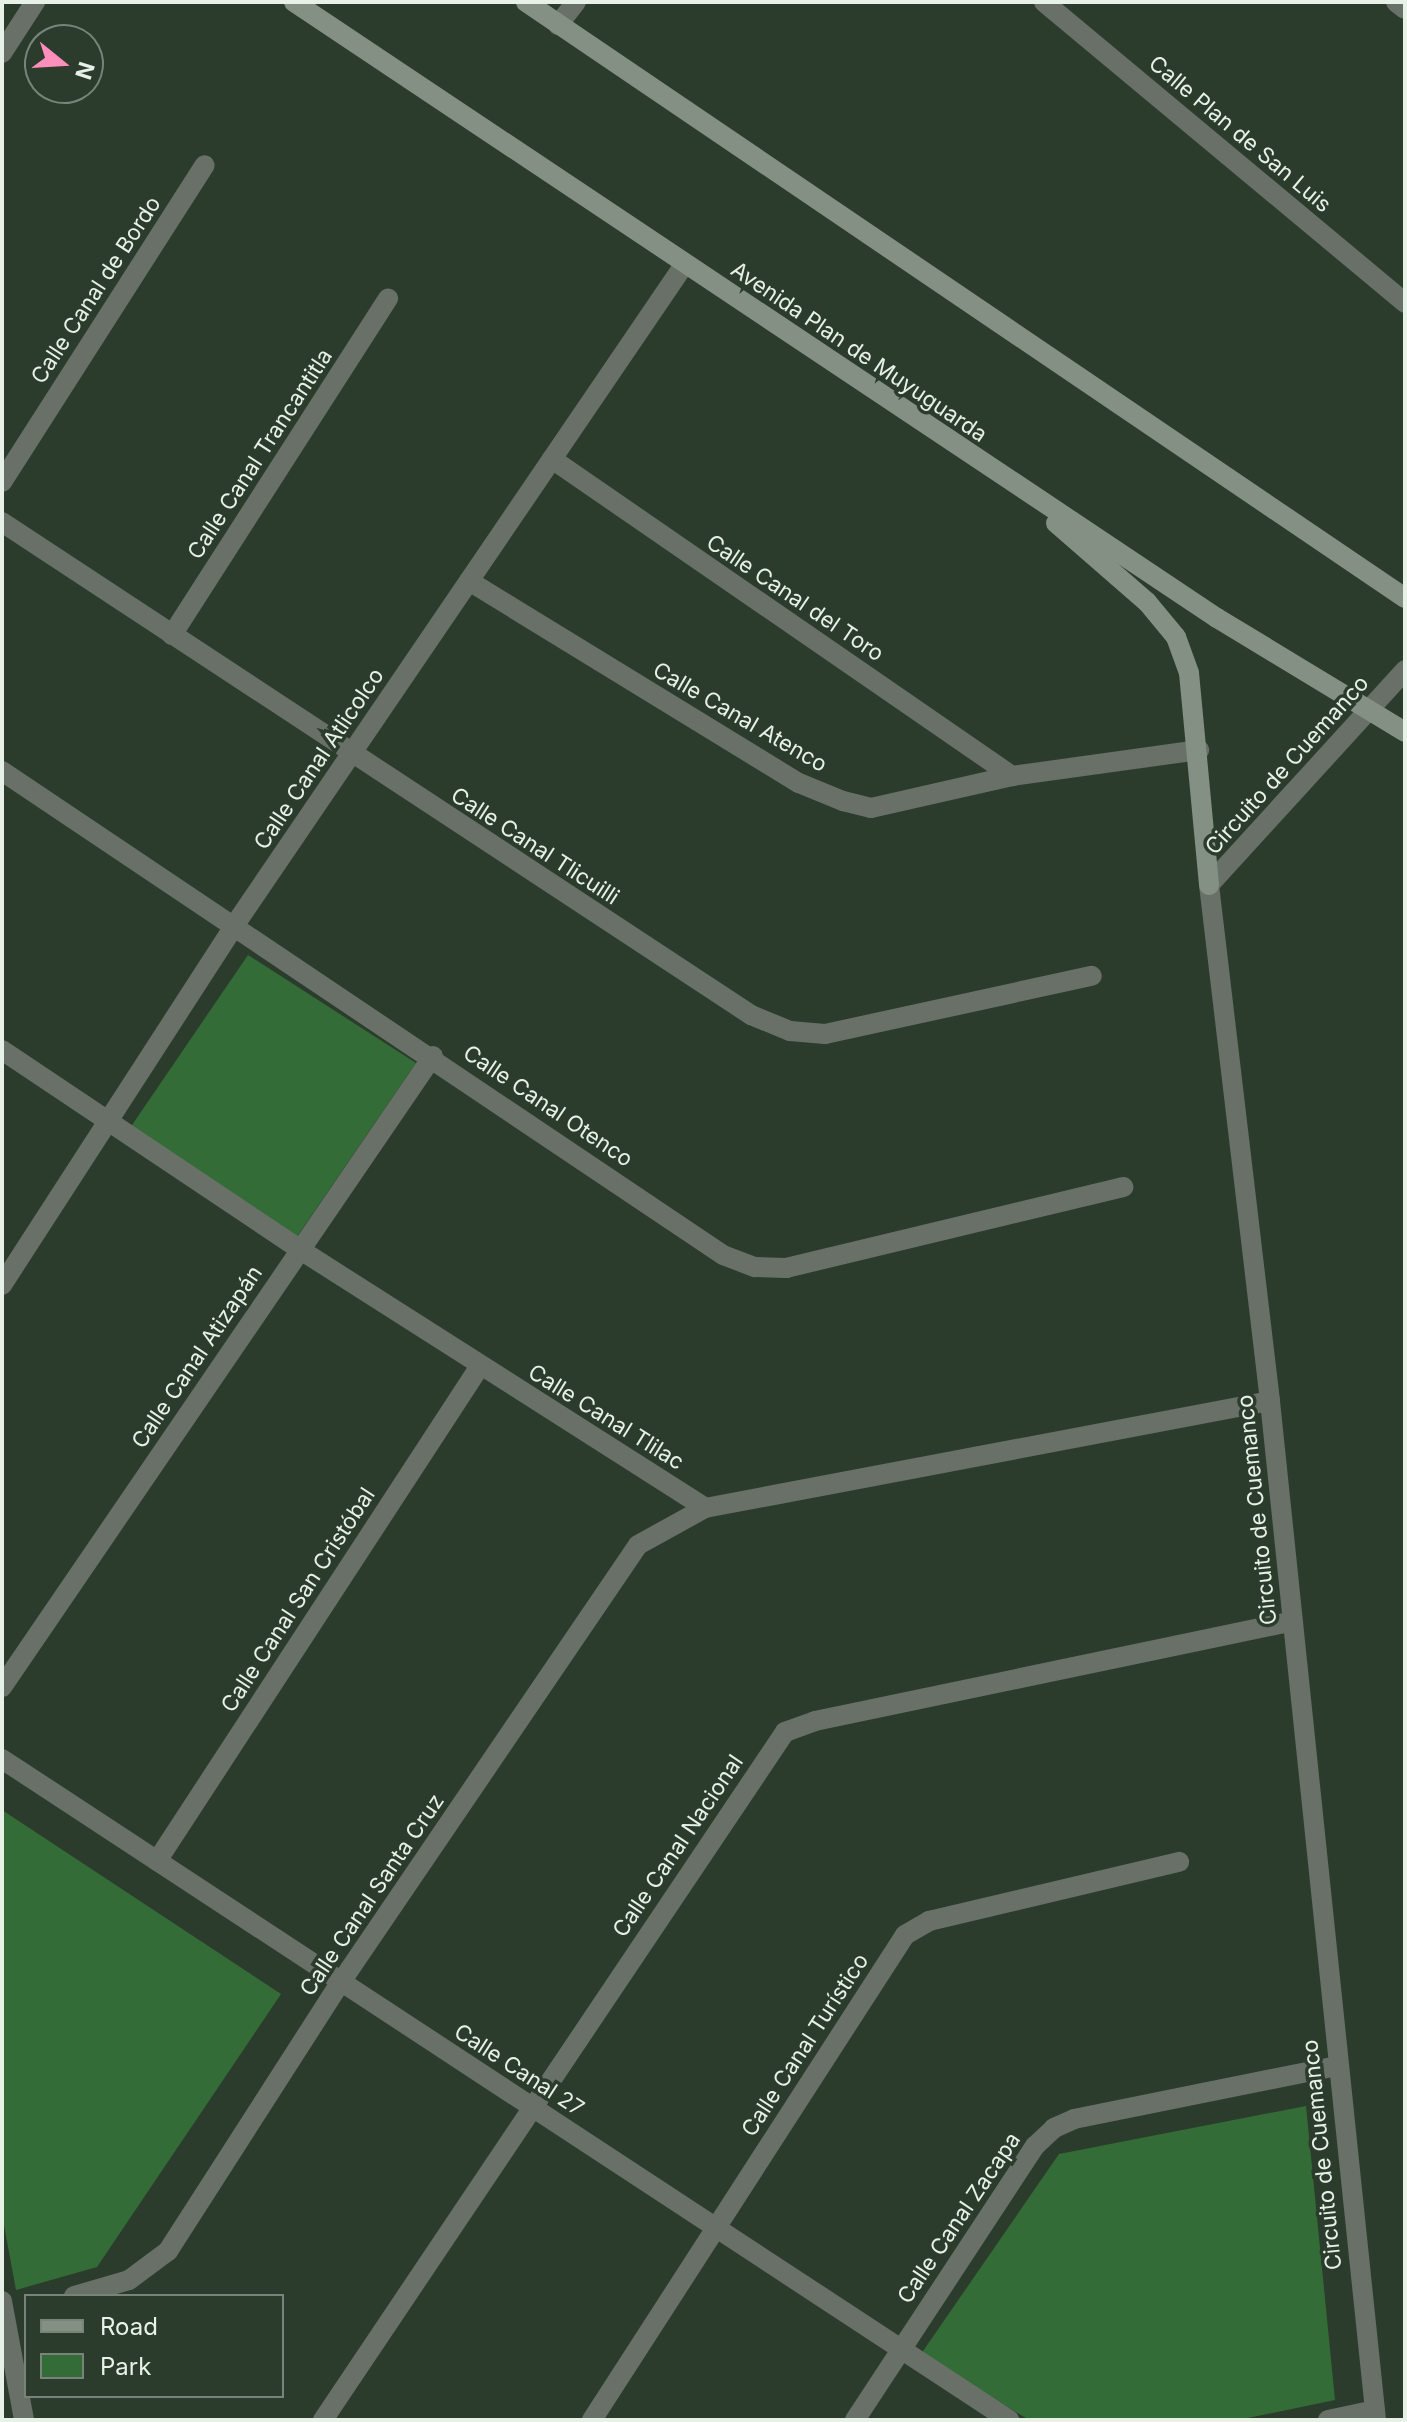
<!DOCTYPE html>
<html>
<head>
<meta charset="utf-8">
<style>
  body { margin:0 }
  #map { position:relative; width:1407px; height:2422px; overflow:hidden; background:#2c3c2c; font-family:Inter,sans-serif }
  div>[style] { position:absolute }
  .green>* { inset:0; background:#346c37 }
  .street>* { height:20px; margin:-10px; padding:0 10px; transform-origin:10px; border-radius:10px; background:#687068 }
  .secondary>* { height:20px; margin:-10px; padding:0 10px; transform-origin:10px; border-radius:10px; background:#839083 }
  span { translate:-50% -50%; white-space:nowrap; text-align:center; line-height:1.15; -webkit-text-stroke:7px #2c3c2c; paint-order:stroke }
  .street-label { font-size:22px; color:#e7f1e7 }
  .frame { position:absolute; inset:0; border:4px solid #e7f1e7; pointer-events:none }
  .legend { position:absolute; left:24px; top:2294px; width:260px; height:104px; box-sizing:border-box; background:#2c3c2c; border:2px solid #778477; margin:0; padding:10px 14px; list-style:none; font-size:24px; color:#e7f1e7 }
  .legend li { display:flex; align-items:center; gap:16px; height:40px }
  .legend b { width:40px; border:2px solid #778477 }
  .north { position:absolute; left:24px; top:24px; width:80px; height:80px; box-sizing:border-box; background:#2c3c2c; border:2px solid #778477; border-radius:50%; rotate:108deg; font-size:22px; font-weight:700; line-height:32px; text-align:center; color:#e7f1e7 }
  .north::after { content:''; display:block; margin:auto; width:28px; height:36px; background:#fe8ebc; clip-path:polygon(50% 0,100% 100%,50% 72%,0 100%) }
</style>
</head>
<body>
<div id="map">
  <div class="green">
    <i style="clip-path:polygon(248px 955px,416px 1063px,294px 1241px,130px 1128px)"></i>
    <i style="clip-path:polygon(2px 1810px,281px 1994px,97px 2267px,16px 2290px,2px 2214px)"></i>
    <i style="clip-path:polygon(1306px 2106px,1335px 2400px,1238px 2420px,1029px 2420px,921px 2354px,1059px 2154px)"></i>
  </div>
  <div class="street">
    <i style="left:1044px;top:2px;width:470px;rotate:39.8deg"></i>
    <i style="left:1396px;top:2px;width:11px;rotate:38deg"></i>
    <i style="left:558px;top:25px;width:29px;rotate:-52deg"></i>
    <i style="left:2px;top:53px;width:61px;rotate:-57.1deg"></i>
    <i style="left:552px;top:459px;width:559px;rotate:34.57deg"></i>
    <i style="left:2px;top:482px;width:376px;rotate:-57.4deg"></i>
    <i style="left:2px;top:522px;width:897px;rotate:33.35deg"></i>
    <i style="left:751px;top:1015px;width:42px;rotate:22.3deg"></i>
    <i style="left:790px;top:1031px;width:35px;rotate:5deg"></i>
    <i style="left:825px;top:1034px;width:273px;rotate:-12.3deg"></i>
    <i style="left:469px;top:581px;width:387px;rotate:31.5deg"></i>
    <i style="left:799px;top:783px;width:48px;rotate:22.2deg"></i>
    <i style="left:843px;top:801px;width:29px;rotate:14deg"></i>
    <i style="left:871px;top:808px;width:145px;rotate:-12.8deg"></i>
    <i style="left:1012px;top:776px;width:189px;rotate:-7.9deg"></i>
    <i style="left:172px;top:635px;width:400px;rotate:-57.3deg"></i>
    <i style="left:2px;top:771px;width:868px;rotate:33.87deg"></i>
    <i style="left:723px;top:1255px;width:34px;rotate:21deg"></i>
    <i style="left:755px;top:1267px;width:31px;rotate:2deg"></i>
    <i style="left:786px;top:1268px;width:347px;rotate:-13.5deg"></i>
    <i style="left:2px;top:1050px;width:358px;rotate:33.8deg"></i>
    <i style="left:299px;top:1249px;width:482px;rotate:32.5deg"></i>
    <i style="left:705px;top:1508px;width:575px;rotate:-10.72deg"></i>
    <i style="left:2px;top:1285px;width:427px;rotate:-57.1deg"></i>
    <i style="left:234px;top:926px;width:800px;rotate:-55.75deg"></i>
    <i style="left:2px;top:1687px;width:764px;rotate:-55.67deg"></i>
    <i style="left:2px;top:1759px;width:1205px;rotate:33.28deg"></i>
    <i style="left:157px;top:1861px;width:591px;rotate:-56.87deg"></i>
    <i style="left:74px;top:2296px;width:57px;rotate:-16.2deg"></i>
    <i style="left:129px;top:2280px;width:49px;rotate:-36.6deg"></i>
    <i style="left:168px;top:2251px;width:320px;rotate:-57.3deg"></i>
    <i style="left:341px;top:1982px;width:528px;rotate:-55.8deg"></i>
    <i style="left:638px;top:1545px;width:77px;rotate:-28.9deg"></i>
    <i style="left:2px;top:2301px;width:121px;rotate:79.5deg"></i>
    <i style="left:323px;top:2420px;width:829px;rotate:-56.12deg"></i>
    <i style="left:785px;top:1732px;width:32px;rotate:-20deg"></i>
    <i style="left:815px;top:1721px;width:488px;rotate:-11.8deg"></i>
    <i style="left:592px;top:2420px;width:577px;rotate:-57.16deg"></i>
    <i style="left:905px;top:1935px;width:28px;rotate:-30deg"></i>
    <i style="left:929px;top:1921px;width:257px;rotate:-13.3deg"></i>
    <i style="left:855px;top:2420px;width:328px;rotate:-56.7deg"></i>
    <i style="left:1035px;top:2146px;width:26px;rotate:-43deg"></i>
    <i style="left:1054px;top:2128px;width:22px;rotate:-24deg"></i>
    <i style="left:1074px;top:2119px;width:267px;rotate:-11.4deg"></i>
    <i style="left:1328px;top:2420px;width:48px;rotate:-12deg"></i>
    <i style="left:1376px;top:2420px;width:1024px;rotate:-95.94deg"></i>
    <i style="left:1270px;top:1401px;width:520px;rotate:-96.74deg"></i>
    <i style="left:1209px;top:885px;width:291px;rotate:-47.6deg"></i>
  </div>
  <div class="secondary">
    <i style="left:294px;top:2px;width:1110px;rotate:33.72deg"></i>
    <i style="left:1217px;top:618px;width:220px;rotate:31.2deg"></i>
    <i style="left:526px;top:2px;width:1062px;rotate:34.14deg"></i>
    <i style="left:1056px;top:523px;width:121px;rotate:41deg"></i>
    <i style="left:1147px;top:602px;width:45px;rotate:50.4deg"></i>
    <i style="left:1176px;top:637px;width:38px;rotate:70deg"></i>
    <i style="left:1189px;top:673px;width:213px;rotate:84.6deg"></i>
  </div>
  <div class="street-label">
    <span style="left:1240px;top:134px;rotate:40deg">Calle Plan de San Luis</span>
    <span style="left:96px;top:290px;rotate:-57deg">Calle Canal de Bordo</span>
    <span style="left:859px;top:352px;rotate:34deg">Avenida Plan de Muyuguarda</span>
    <span style="left:260px;top:454px;rotate:-57deg">Calle Canal Trancantitla</span>
    <span style="left:795px;top:598px;rotate:34deg">Calle Canal del Toro</span>
    <span style="left:740px;top:717px;rotate:30deg">Calle Canal Atenco</span>
    <span style="left:319px;top:759px;rotate:-56deg">Calle Canal Atlicolco</span>
    <span style="left:1287px;top:765px;rotate:-48deg">Circuito de Cuemanco</span>
    <span style="left:535px;top:846px;rotate:33deg">Calle Canal Tlicuilli</span>
    <span style="left:548px;top:1106px;rotate:34deg">Calle Canal Otenco</span>
    <span style="left:197px;top:1357px;rotate:-56deg">Calle Canal Atizapán</span>
    <span style="left:606px;top:1417px;rotate:32deg">Calle Canal Tlilac</span>
    <span style="left:1257px;top:1510px;rotate:-96deg">Circuito de Cuemanco</span>
    <span style="left:298px;top:1600px;rotate:-57deg">Calle Canal San Cristóbal</span>
    <span style="left:678px;top:1846px;rotate:-56deg">Calle Canal Nacional</span>
    <span style="left:372px;top:1895px;rotate:-56deg">Calle Canal Santa Cruz</span>
    <span style="left:805px;top:2045px;rotate:-57deg">Calle Canal Turístico</span>
    <span style="left:519px;top:2070px;rotate:33deg">Calle Canal 27</span>
    <span style="left:1322px;top:2155px;rotate:-96deg">Circuito de Cuemanco</span>
    <span style="left:959px;top:2218px;rotate:-56deg">Calle Canal Zacapa</span>
  </div>
  <div class="frame"></div>
  <ul class="legend">
  <li><b style="height:10px;background:#839083"></b>Road</li>
  <li><b style="height:22px;background:#346c37"></b>Park</li>
  </ul>
  <div class="north">N</div>
</div>
</body>
</html>
